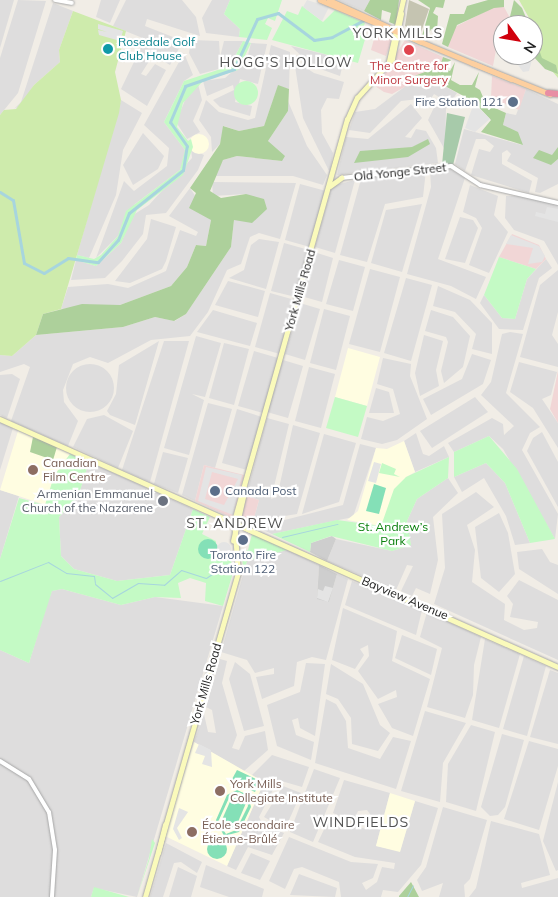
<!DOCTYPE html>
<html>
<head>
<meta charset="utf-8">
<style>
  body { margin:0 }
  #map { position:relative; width:558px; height:897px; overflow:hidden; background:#f1ede6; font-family:Mulish,sans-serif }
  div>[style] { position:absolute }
  .residential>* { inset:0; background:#dedddd }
  .round { border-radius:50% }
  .commercial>* { inset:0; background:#f1d6d6 }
  .education>* { inset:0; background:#fffde1 }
  .religious>* { inset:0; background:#cecece }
  .construction>* { inset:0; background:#c5c4b1 }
  .grass>* { inset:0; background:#ceebac }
  .forest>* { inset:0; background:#add09b }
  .cemetery>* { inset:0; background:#a7caaa }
  .park>* { inset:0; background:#c4fac5 }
  .pitch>* { inset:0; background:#84e0b7 }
  .parking>* { inset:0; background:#e4e4e4 }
  .stream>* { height:1px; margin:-0.5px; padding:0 0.5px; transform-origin:0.5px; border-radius:0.5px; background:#a7d5de }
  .river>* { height:3px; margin:-1.5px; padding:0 1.5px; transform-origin:1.5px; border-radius:1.5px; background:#a7d5de }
  .roads { filter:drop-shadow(0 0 1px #a7a7a7) drop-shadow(0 0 1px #a7a7a7) }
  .tertiary>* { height:4px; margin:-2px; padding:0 2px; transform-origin:2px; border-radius:2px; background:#fff }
  .secondary>* { height:4.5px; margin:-2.25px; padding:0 2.25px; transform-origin:2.25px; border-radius:2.25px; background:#fafabb }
  .primary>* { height:5px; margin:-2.5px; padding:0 2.5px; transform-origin:2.5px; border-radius:2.5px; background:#fdcf9f }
  .motorway>* { height:6px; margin:-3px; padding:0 3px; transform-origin:3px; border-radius:3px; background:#e88ea4 }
  .dots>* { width:14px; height:14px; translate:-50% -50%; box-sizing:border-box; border:2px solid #fff; border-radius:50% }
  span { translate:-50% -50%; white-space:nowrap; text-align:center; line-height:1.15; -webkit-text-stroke:4.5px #fff; paint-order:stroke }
  .culture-label { font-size:12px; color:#0d838f }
  .left { translate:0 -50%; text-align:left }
  .health-label { font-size:12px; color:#be3a42 }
  .service-label { font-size:12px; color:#4e5e75 }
  .right { translate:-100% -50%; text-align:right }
  .street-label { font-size:12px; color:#202020 }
  .education-label { font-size:12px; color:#785e54 }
  .worship-label { font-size:12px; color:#5b616d }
  .park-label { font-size:12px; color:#0b810e }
  .neighbourhood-label { font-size:14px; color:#535353; letter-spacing:1px }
  .north { position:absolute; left:493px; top:15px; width:50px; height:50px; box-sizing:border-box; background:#fff; border:1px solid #a6a6a6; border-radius:50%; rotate:122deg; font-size:14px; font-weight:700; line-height:20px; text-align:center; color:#202020 }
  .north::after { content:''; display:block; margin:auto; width:18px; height:22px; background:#d0000c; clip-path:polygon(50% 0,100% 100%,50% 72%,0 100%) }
</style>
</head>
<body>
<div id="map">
  <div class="residential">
    <i style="clip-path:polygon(0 0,14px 0,0 48px)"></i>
    <i style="clip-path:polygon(18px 0,46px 1px,18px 93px,0 115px,0 58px)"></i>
    <i style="clip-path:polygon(101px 0,120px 0,110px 23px,96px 17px)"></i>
    <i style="clip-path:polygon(126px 0,182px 0,196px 17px,200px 36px,147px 19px,145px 26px,183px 41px,170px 65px,153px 55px,141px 74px,146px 76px,155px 64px,166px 70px,147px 106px,121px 89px,145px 39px,113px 26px)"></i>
    <i style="clip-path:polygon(212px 0,230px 0,224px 14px,240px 29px,239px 37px,206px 33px,202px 18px)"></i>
    <i style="clip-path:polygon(338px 0,370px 0,364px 11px)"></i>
    <i style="clip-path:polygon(53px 3px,73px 11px,59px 50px,60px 62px,34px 85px,21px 105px,14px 109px,21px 102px)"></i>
    <i style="clip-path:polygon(191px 40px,219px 41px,220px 57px,224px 41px,243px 41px,230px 66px,200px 74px,189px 53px)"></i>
    <i style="clip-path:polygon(251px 43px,267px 44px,258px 84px,240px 79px,235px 102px,252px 106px,250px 116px,220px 107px,213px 100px,234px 90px,233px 85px,207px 96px,203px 81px,225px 78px,247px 59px)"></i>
    <i style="clip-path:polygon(271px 45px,290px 52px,289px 89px,278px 86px,264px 126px,239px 131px,224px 126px,220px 144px,212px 152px,211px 137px,199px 120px,206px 100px,219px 112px,248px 120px,255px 118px)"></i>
    <i style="clip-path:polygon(291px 46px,344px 59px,340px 76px,312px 66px)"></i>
    <i style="clip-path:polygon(184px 53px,193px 75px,184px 81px,164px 122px,185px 150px,185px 158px,180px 170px,135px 204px,118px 236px,96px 258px,124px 181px,134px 191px,167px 166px,169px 148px,144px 125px)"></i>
    <i style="clip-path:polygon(294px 60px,314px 73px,344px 82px,339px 99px,327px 98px,321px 110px,322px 133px,333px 153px,330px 173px,303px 118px)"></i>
    <i style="clip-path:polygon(435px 81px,457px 93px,446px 109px,445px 150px,428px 120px,439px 97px,434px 94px,426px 106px,418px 99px,401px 101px,370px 133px,349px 130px,355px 112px,375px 109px,407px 85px)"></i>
    <i style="clip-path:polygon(198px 84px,202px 100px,193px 121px,200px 132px,187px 139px,176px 122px,188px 93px)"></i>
    <i style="clip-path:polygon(526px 89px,558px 104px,558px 147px,551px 165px,558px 159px,558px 184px,540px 193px,535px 192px,538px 178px,507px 161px,511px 154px,507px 150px,502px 153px,502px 164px,532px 181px,529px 193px,471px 175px,479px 149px,490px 152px,494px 146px,485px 139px,476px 139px,465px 171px,455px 164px,464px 129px,522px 145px,503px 125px,506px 113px,516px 115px)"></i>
    <i style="clip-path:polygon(121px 100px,142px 113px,123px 150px,116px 195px,89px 258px,77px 255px)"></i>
    <i style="clip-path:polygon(288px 101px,307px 146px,327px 175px,323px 185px,293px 176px,214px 176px,223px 160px,237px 156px,282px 161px,268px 141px,288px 111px)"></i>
    <i style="clip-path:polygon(411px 104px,422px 118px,405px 137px,411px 138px,416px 129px,426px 131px,436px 148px,438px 163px,337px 175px,346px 137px,368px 139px)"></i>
    <i style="clip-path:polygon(143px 133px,164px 156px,158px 169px,133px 185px,123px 165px)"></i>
    <i style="clip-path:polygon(191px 149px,204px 155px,198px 170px,166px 213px,146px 215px,143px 234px,122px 261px,105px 278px,71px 280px,76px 260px,96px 266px,121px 243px,133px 215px,149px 205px,192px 158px)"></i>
    <i style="clip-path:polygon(430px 169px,449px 168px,465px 178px,438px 259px,486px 277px,476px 299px,451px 286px,407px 274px,431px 187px)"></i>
    <i style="clip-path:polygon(426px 170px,423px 197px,385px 204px,367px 262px,340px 255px,361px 179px)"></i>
    <i style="clip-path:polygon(355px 180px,335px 253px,315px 247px,332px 186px)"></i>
    <i style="clip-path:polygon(212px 182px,296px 183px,280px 239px,259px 233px,250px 237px,241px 264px,227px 270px,208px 312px,190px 336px,151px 340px,108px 363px,90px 357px,73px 364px,63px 390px,64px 402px,78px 421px,68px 446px,11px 421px,30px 367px,24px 364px,0 372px,0 355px,12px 356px,36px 335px,123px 327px,155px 317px,175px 321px,186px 314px,231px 247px,234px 220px,246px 194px,213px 196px)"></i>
    <i style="clip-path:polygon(300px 184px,326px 191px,310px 247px,285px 240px)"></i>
    <i style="clip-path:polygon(470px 185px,498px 196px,494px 215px,508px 232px,489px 273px,469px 265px,482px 228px,476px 218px,463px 212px)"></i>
    <i style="clip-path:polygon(190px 188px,211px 220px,206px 246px,196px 245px,187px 267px,171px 286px,120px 305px,61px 309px,68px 287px,108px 284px,128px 288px,166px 271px,180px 230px,196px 236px,198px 232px,169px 216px)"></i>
    <i style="clip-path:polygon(506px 196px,529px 196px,558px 204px,558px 265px,544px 241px,514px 230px,505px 218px)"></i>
    <i style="clip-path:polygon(422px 204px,402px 272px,371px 263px,386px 210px)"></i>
    <i style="clip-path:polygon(460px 217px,473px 220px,478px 228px,465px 263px,445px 259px)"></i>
    <i style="clip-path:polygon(151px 219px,176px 227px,166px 261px,162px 269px,130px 283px,115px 281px,147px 239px)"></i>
    <i style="clip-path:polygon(259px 239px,279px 242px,266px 289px,229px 278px,244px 270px,251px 245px)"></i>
    <i style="clip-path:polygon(284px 243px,309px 250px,296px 297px,271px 291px)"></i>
    <i style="clip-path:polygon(314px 252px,333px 258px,322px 302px,301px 296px)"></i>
    <i style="clip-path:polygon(546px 259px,552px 268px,539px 278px,523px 330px,499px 329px,480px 303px,484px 295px,502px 318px,515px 319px,527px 279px)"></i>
    <i style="clip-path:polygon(339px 260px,365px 267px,353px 311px,326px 304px)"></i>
    <i style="clip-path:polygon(370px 269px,400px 277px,380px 352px,349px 344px)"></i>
    <i style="clip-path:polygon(558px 270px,558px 312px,552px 335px,558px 344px,558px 367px,520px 357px,540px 285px)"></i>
    <i style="clip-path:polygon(406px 278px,432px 285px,411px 361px,384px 353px)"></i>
    <i style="clip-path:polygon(228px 281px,265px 291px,258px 317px,215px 305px)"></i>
    <i style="clip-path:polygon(438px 286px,470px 300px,492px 323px,492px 354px,472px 349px,476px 334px,455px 312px,433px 306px)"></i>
    <i style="clip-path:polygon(270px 293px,295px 300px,280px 354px,255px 347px)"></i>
    <i style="clip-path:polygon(300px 303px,320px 309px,305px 360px,285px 354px)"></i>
    <i style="clip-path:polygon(324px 309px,350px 316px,336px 370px,310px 363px)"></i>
    <i style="clip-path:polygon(213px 310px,257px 323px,250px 346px,197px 332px)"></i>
    <i style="clip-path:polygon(431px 310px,453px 317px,470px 336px,463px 367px,444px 383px,441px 371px,448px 342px,446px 337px,425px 331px)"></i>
    <i style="clip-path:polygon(510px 332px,523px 334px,506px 393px,540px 427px,530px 433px,522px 450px,558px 514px,555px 539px,503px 449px,489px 436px,454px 452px,448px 443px,492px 418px,503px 424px,504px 435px,514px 426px,481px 395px,491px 382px,502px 334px)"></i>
    <i style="clip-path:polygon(424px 335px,443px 341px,436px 370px,439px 386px,420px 396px,415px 373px)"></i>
    <i style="clip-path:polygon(196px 336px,221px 343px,205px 397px,192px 394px,204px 400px,189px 455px,164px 448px)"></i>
    <i style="clip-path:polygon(159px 341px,135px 425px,110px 415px,107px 411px,116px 394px,119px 365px)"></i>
    <i style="clip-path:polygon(164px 341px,189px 341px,150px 482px,122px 470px)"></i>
    <i style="clip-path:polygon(224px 343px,249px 349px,234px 405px,209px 398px)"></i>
    <i style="clip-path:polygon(254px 351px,278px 358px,263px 413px,238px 406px)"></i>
    <i style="clip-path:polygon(472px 354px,491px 360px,483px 384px,431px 415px,423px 399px,462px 379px)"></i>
    <i style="clip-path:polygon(383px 358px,411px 364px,410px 376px,427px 419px,397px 440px,382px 444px,361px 439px,367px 417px,383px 421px,400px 414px,393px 389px,377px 384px)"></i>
    <i style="clip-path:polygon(283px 360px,303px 366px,288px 418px,267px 412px)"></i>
    <i style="clip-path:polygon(519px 362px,557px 372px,551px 395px,542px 399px,558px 423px,558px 448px,533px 408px,510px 392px)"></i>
    <i class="round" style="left:66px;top:364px;width:48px;height:48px"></i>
    <i style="clip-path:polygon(309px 367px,335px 374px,321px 428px,295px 421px)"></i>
    <i style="clip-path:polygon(12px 374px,20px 379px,7px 418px,0 415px,0 375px)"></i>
    <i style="clip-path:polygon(376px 388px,389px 392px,394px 413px,369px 413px)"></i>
    <i style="clip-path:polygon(475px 397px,488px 412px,432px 448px,420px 431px)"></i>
    <i style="clip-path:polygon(208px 403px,232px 409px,215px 468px,204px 465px,195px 501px,182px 495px)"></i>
    <i style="clip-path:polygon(237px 409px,262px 417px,247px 470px,222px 463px)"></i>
    <i style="clip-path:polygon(104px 415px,133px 431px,118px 468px,73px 447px,87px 419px)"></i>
    <i style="clip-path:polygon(267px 418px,289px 424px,271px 499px,277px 497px,293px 425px,320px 433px,297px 514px,272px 518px,273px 523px,343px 505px,360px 444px,376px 448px,353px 517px,272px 534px,252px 525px,259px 500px,246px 496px)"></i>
    <i style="clip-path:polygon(0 422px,13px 428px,0 470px)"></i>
    <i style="clip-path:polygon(542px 432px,558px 462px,558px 507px,527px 451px,533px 438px)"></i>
    <i style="clip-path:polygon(416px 433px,423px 454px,429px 456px,444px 446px,449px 457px,415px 472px,404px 441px)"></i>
    <i style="clip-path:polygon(324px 434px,356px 443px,339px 502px,302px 514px)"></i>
    <i style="clip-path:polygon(163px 452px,188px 458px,178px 493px,154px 484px)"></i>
    <i style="clip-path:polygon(89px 462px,193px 509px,170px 575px,117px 581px,74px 569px,61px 556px,59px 517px,78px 497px)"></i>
    <i style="clip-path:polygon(486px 463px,505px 483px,530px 543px,515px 545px,506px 516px,484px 478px,462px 492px,454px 477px)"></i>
    <i style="clip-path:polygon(448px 478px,458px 493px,433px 517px,438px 560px,430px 594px,416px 588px,412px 596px,401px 591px,413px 566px,407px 565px,396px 590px,327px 561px,336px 539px,392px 551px,411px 545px,407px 521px,417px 499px)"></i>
    <i style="clip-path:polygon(0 490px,19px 496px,0 559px)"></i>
    <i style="clip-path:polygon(476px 492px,494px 507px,467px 525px,475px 550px,472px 582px,505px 604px,504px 620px,524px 630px,537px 628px,538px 622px,510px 617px,513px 604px,507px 596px,519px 580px,558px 600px,558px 660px,434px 604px,445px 568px,442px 514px)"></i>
    <i style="clip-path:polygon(499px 513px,508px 533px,515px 574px,499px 592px,481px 578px,475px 527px)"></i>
    <i style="clip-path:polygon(542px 549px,550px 562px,558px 565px,558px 594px,519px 569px,517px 552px)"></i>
    <i style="clip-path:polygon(287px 550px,319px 565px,317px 598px,329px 602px,337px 574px,348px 579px,326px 660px,312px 657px,297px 662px,294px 686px,262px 699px,256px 677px,274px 674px,274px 668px,255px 673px,247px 660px,221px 652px,247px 561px)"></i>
    <i style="clip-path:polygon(352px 581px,422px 610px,416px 635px,345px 605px)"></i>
    <i style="clip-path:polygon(62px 589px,121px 605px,155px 597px,223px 606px,137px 897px,94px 888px,91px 897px,0 897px,0 650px,29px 663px,48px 601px,52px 591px)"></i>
    <i style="clip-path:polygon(343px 608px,397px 631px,392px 661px,430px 679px,413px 736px,392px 728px,378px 704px,397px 697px,396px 690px,378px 699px,358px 671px,369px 656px,368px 645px,360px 649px,364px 655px,355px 669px,332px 660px)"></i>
    <i style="clip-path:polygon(427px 612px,481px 637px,474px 665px,473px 695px,465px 718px,427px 707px,442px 648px,420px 637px)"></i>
    <i style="clip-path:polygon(402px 635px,437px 649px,431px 675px,395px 658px)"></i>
    <i style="clip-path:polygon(485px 639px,520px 654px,499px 728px,472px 720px)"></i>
    <i style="clip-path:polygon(524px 656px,546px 666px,527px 736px,503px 729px)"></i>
    <i style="clip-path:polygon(220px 659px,227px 661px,222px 683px,237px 735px,232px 748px,239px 750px,245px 736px,265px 731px,268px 750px,244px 771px,194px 742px,204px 714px,208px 732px,216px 733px,212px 710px,206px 707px)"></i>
    <i style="clip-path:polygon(235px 662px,250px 674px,264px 726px,244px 731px,229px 679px)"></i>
    <i style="clip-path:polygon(306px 663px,325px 664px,315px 736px,300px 728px,298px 718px,292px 720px,296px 735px,314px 742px,311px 760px,277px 746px,267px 705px,300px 692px)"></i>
    <i style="clip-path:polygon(331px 664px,363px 684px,380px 725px,390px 733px,378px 751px,352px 744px,351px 718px,338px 699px,326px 694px)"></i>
    <i style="clip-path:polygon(550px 670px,558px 673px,558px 744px,530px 737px)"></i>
    <i style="clip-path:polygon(326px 699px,336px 704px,346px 721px,348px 748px,380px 759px,393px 737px,411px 741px,396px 789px,315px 763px)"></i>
    <i style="clip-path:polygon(425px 711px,466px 723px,443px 763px,440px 802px,401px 791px)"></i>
    <i style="clip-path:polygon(471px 725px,495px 732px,476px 811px,446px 802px,448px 764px)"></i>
    <i style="clip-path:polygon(502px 734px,524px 740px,505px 807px,498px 815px,490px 816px,481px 807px)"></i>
    <i style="clip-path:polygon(529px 741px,558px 749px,558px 766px,539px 830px,504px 819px)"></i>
    <i style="clip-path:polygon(272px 755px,309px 767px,302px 787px,278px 780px,259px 817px,263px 825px,284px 833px,272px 855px,248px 847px,236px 870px,227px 866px,264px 782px,252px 775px)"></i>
    <i style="clip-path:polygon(314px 769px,340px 778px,313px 842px,290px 832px)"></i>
    <i style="clip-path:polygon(344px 780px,390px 793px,376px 846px,400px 851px,415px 801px,438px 808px,421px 865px,398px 892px,383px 890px,381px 897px,341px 897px,339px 882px,302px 867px,294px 869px,285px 889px,269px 881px,289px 837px,351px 862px,378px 864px,373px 878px,362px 883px,366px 890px,377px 882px,382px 867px,394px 869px,395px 863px,355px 857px,318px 842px,329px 819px,366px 829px,370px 814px,367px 810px,358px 811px,353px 822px,333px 813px)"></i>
    <i style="clip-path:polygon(558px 782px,558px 870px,556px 871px,543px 841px)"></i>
    <i style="clip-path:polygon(283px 786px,301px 793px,285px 829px,264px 817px)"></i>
    <i style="clip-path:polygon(443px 807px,487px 820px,470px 879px,464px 885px,465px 897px,439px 897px,443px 883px,422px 891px,417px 880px,426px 867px)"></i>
    <i style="clip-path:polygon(491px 821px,539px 834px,550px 875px,521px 883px,522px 888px,558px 878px,558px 897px,469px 897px,476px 888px)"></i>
    <i style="clip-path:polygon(166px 843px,202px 862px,197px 873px,181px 862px,174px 863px,163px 897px,150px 897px)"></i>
    <i style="clip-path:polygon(251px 853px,270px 861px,260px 880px,241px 873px)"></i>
    <i style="clip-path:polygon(206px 865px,264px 889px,262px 897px,229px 897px,200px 887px)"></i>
    <i style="clip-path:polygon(178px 867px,197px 876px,191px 897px,169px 897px)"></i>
    <i style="clip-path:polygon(299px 874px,337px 888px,335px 897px,290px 895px)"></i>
  </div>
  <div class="commercial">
    <i style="clip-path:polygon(494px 7px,504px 7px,510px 18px,503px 25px,503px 40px,498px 39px,493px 66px,448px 47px,453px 28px)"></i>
    <i style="clip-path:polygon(377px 28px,393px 36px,386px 56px,371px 50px)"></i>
    <i style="clip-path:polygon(405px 40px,443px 57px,440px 66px,413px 77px,408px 85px,392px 94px,384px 92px,375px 86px)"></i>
    <i style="clip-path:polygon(492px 76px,526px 89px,519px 110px,491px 98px)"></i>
    <i style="clip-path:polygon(512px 234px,539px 245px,546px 259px,536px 269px,499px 257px)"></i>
    <i style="clip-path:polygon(558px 371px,558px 423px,550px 409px)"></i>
    <i style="clip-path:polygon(204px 465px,244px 475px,232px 518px,195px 501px)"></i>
    <i style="clip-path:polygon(246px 496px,259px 500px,252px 525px,241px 520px)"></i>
  </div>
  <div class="education">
    <i class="round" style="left:189px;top:134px;width:20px;height:20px"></i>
    <i style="clip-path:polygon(348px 348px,380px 357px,367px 406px,335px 397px)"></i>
    <i style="clip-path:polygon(18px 431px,70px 454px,54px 476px,46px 505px,0 490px)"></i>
    <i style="clip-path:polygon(404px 441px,415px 472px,406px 477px,381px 526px,347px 520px,358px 511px,376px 448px,387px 449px)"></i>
    <i style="clip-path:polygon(194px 742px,264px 782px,227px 866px,165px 836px)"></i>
    <i style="clip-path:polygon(390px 793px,415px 801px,400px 852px,376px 846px)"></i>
  </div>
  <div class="religious">
    <i style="clip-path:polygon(332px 536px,336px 539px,327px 561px,310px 552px,311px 543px)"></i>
    <i style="clip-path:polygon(319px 565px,337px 574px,329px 602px,317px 599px)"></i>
  </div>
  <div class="construction">
    <i style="clip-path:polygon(409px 0,429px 9px,420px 35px,405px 26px)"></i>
  </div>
  <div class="grass">
    <i style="clip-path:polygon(519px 0,558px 0,558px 78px,536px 52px,533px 25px)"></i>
    <i style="clip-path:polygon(73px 11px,126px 31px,115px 72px,121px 100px,119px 113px,61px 309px,43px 314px,36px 335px,12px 356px,0 355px,0 115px,4px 110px,16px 109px,34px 85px,60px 62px,59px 50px)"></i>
  </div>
  <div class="forest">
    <i style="clip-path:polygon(370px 0,399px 0,396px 25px,389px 22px,391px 13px,382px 10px,381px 20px,364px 11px)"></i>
    <i style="clip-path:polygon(418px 0,445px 0,443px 8px,436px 7px,433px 13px,438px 16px,437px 31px,431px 29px,427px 38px,422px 36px,430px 8px)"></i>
    <i style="clip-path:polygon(488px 0,504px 0,504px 7px,494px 8px,457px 25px,448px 47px,442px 44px,450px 14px,464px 14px,467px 6px)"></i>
    <i style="clip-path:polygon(514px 0,522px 8px,529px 25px,508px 25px)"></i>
    <i style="clip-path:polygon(533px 33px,542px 58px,556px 65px,558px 74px,545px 69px,532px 55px)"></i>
    <i style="clip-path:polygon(443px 57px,451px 60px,444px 69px,450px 71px,455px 62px,451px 80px,460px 85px,472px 85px,479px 72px,475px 87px,480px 90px,486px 104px,506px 113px,503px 125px,518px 132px,523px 145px,481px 132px,491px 120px,473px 101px,441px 84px,408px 85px,412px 77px,440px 66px)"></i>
    <i style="clip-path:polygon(278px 85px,289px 89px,288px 111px,268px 141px,285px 156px,282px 161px,237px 156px,223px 160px,210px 191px,221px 198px,246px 194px,264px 199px,267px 209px,252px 223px,234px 220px,231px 247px,186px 314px,174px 321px,155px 317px,123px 327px,36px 335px,43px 314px,82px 304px,120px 305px,171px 286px,187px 267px,196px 245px,206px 246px,211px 220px,189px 208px,196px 193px,190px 188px,220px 144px,223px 126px,239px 131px,264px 126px)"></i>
    <i style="clip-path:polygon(428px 139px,430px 144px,408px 157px,354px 163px,360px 151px,412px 147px)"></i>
    <i style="clip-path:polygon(558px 147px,558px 159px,551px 165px,533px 158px,539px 150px,552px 155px)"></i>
    <i style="clip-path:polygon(33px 437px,57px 447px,53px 460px,30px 452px)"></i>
    <i style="clip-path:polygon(411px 882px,419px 897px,399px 897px,399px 896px)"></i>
  </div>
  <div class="cemetery">
    <i style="clip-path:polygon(447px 113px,465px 117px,453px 165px,442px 165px)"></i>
  </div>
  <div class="park">
    <i style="clip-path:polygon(230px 0,282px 0,275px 21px,268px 18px,265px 24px,272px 28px,267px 40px,239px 37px,240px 29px,224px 14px)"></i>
    <i style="clip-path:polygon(302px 6px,323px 22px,335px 10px,365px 23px,361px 34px,366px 36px,358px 63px,272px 40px,287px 11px,298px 15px)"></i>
    <i style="clip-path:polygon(243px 41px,251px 43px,238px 70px,203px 81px,183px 103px,177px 127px,188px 141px,191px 139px,193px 147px,183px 175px,137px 210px,121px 243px,96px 266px,76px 260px,77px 255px,94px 259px,101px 255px,118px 236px,126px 211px,180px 170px,185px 150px,164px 122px,171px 108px,184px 81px,230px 66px)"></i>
    <i class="round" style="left:234px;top:81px;width:24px;height:24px"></i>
    <i style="clip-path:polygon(499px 257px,536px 269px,527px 279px,515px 319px,502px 318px,484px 295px)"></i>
    <i style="clip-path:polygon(335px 397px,367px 406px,358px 437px,326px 428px)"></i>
    <i style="clip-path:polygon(489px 436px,517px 469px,555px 539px,530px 543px,505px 483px,486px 463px,454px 477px,454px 452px)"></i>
    <i style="clip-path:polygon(70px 454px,89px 462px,78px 497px,59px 517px,61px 556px,74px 569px,117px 581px,170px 575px,193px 509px,210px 517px,202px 534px,216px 541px,216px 558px,231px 555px,232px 576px,223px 606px,205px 601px,206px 583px,190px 578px,178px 583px,181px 598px,155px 597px,121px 605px,62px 589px,52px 591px,29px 663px,0 650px,0 559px,19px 498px,45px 505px,54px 476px)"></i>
    <i style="clip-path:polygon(449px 457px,448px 478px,417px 499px,407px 521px,411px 545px,392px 551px,331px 536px,311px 543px,310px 552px,272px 534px,337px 520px,381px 526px,394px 489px,406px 477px)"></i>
    <i style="clip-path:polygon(382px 463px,396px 469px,394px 474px,400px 477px,379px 473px)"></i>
    <i style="clip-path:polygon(252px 534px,287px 550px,247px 561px,244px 572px,241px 552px,248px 550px)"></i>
    <i style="clip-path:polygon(152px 839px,155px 843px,137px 897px,149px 858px)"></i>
    <i style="clip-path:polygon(94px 887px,129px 897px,91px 897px)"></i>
  </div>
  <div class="pitch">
    <i style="clip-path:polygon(374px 484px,386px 488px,379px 514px,366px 511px)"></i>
    <i class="round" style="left:198px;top:539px;width:20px;height:20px"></i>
    <i style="clip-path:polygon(237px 770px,260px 781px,255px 792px,231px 781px)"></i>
    <i style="clip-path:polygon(evenodd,237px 790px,248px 795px,251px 807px,239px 832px,224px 836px,216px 820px,227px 795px,237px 790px,239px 792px,246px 796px,248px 806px,236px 830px,226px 834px,218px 822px,229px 798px,239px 792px)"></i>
    <i style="clip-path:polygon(232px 797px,246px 803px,235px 829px,221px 822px)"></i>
    <i class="round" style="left:207px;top:839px;width:20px;height:20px"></i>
  </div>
  <div class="parking">
    <i style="clip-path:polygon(307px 0,329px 7px,322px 21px,303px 7px)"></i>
    <i style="clip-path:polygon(98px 24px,123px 31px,120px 41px,99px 35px,98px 30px,107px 32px,98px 29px)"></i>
    <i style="clip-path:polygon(511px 55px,533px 56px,529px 71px,523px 72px)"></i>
    <i style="clip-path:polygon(474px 103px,490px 119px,475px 132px,465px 128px)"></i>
    <i style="clip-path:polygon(547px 207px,558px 209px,558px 222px,535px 216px,536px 212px,545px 214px)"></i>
    <i style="clip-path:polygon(511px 235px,539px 246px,545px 256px,542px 262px,528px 264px,533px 248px,506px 244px)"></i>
    <i style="clip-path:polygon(374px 462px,381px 464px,376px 483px,368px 481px)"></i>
    <i style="clip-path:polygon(evenodd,206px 467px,242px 475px,233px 515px,198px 501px,206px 467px,212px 472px,238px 479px,224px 505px,205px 499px,212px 472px)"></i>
    <i class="round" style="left:217px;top:542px;width:14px;height:14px"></i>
    <i style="clip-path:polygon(325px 586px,333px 588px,328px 602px,317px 598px,318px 589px,323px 591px)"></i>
    <i style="clip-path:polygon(199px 744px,211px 750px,212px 767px,202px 764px,205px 756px,195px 753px)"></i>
    <i style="clip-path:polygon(179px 808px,188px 812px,177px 828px,182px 838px,179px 840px,173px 829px)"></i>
  </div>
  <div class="stream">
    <i style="left:282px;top:537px;width:57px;rotate:-13.3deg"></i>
    <i style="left:0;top:581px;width:52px;rotate:-21.6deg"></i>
    <i style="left:48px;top:562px;width:21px;rotate:31deg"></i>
    <i style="left:66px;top:573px;width:28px;rotate:6deg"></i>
    <i style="left:94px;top:576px;width:7px;rotate:82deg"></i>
    <i style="left:95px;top:584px;width:22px;rotate:39deg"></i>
    <i style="left:112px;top:598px;width:30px;rotate:-30deg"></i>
    <i style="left:138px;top:583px;width:26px;rotate:4deg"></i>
    <i style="left:164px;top:585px;width:23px;rotate:-41deg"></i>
    <i style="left:181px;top:570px;width:26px;rotate:18deg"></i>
    <i style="left:206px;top:578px;width:25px;rotate:-34deg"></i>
    <i style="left:407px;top:897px;width:13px;rotate:-63deg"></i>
  </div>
  <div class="river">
    <i style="left:0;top:192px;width:15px;rotate:32deg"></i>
    <i style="left:13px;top:200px;width:64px;rotate:80.1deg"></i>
    <i style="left:24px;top:263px;width:22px;rotate:27deg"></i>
    <i style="left:44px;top:273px;width:28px;rotate:-32deg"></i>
    <i style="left:68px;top:258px;width:30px;rotate:8deg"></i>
    <i style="left:98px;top:262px;width:30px;rotate:-48deg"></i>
    <i style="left:118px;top:240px;width:29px;rotate:-68deg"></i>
    <i style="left:129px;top:213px;width:69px;rotate:-38.5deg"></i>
    <i style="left:183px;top:170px;width:24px;rotate:-81deg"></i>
    <i style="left:187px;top:146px;width:29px;rotate:-125deg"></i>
    <i style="left:170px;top:122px;width:39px;rotate:-67deg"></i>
    <i style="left:185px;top:86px;width:52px;rotate:-19.1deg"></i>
    <i style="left:234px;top:69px;width:55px;rotate:-65.3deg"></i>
    <i style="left:257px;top:19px;width:22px;rotate:-16deg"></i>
    <i style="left:278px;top:13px;width:45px;rotate:36.9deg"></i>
    <i style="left:314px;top:40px;width:18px;rotate:-9deg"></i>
    <i style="left:332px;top:37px;width:38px;rotate:-28deg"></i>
  </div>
  <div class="roads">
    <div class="tertiary">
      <i style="left:55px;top:0;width:17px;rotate:10deg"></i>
      <i style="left:341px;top:178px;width:111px;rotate:-6.2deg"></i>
      <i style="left:451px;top:166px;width:35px;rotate:33deg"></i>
      <i style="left:480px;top:185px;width:80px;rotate:13deg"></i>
      <i style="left:0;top:761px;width:34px;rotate:32deg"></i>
      <i style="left:29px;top:779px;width:39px;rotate:59deg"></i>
      <i style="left:49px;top:812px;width:38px;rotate:81deg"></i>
      <i style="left:55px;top:850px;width:47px;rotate:93.7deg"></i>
    </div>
    <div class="secondary">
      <i style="left:389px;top:61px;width:63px;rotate:-77.1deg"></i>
      <i style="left:330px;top:186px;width:14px;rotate:-36deg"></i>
      <i style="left:0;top:419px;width:611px;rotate:23.96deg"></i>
      <i style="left:223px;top:518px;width:32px;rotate:24deg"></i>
      <i style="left:233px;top:541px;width:49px;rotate:-77.1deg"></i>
      <i style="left:158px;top:853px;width:29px;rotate:-76deg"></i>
      <i style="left:145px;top:897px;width:337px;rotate:-74deg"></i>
      <i style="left:238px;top:573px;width:52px;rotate:-94.4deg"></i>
      <i style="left:234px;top:521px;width:417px;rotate:-74.3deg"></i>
      <i style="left:347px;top:120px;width:24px;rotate:-66deg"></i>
      <i style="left:357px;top:98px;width:52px;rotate:-48.1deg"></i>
      <i style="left:392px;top:59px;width:46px;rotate:-78.7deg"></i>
    </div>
    <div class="primary">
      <i style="left:320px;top:0;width:207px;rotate:22.5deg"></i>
      <i style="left:329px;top:0;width:101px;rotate:24.5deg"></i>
      <i style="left:472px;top:63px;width:84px;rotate:21.7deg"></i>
    </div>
    <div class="motorway">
      <i style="left:548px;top:93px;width:10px;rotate:6deg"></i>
    </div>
  </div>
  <div class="dots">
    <i style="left:108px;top:49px;background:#0f9aa8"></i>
    <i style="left:409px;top:50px;background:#e0444e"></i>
    <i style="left:513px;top:102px;background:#5c6f8a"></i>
    <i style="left:33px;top:470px;background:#8d6e63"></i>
    <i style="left:215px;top:491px;background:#5c6f8a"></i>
    <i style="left:163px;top:501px;background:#6b7280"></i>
    <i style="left:243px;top:540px;background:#5c6f8a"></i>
    <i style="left:220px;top:791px;background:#8d6e63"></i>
    <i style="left:192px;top:832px;background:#8d6e63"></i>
  </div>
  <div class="culture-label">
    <span class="left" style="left:118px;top:49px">Rosedale Golf<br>Club House</span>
  </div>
  <div class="health-label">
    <span style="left:409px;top:73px">The Centre for<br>Minor Surgery</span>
  </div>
  <div class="service-label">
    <span class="right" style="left:503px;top:102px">Fire Station 121</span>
    <span class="left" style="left:225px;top:491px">Canada Post</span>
    <span style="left:243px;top:562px">Toronto Fire<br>Station 122</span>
  </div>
  <div class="street-label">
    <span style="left:400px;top:172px;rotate:-6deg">Old Yonge Street</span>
    <span style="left:300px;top:290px;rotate:-74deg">York Mills Road</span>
    <span style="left:405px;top:598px;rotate:23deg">Bayview Avenue</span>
    <span style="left:206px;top:684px;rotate:-74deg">York Mills Road</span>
  </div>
  <div class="education-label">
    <span class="left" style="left:43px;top:470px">Canadian<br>Film Centre</span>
    <span class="left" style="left:230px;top:791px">York Mills<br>Collegiate Institute</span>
    <span class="left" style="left:202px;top:832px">École secondaire<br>Étienne-Brûlé</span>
  </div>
  <div class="worship-label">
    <span class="right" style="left:153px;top:501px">Armenian Emmanuel<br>Church of the Nazarene</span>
  </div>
  <div class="park-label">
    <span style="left:393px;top:534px">St. Andrew’s<br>Park</span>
  </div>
  <div class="neighbourhood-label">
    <span style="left:398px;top:33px">YORK MILLS</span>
    <span style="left:286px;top:62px">HOGG'S HOLLOW</span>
    <span style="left:235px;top:523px">ST. ANDREW</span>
    <span style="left:361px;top:822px">WINDFIELDS</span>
  </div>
  <div class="north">N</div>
</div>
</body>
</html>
